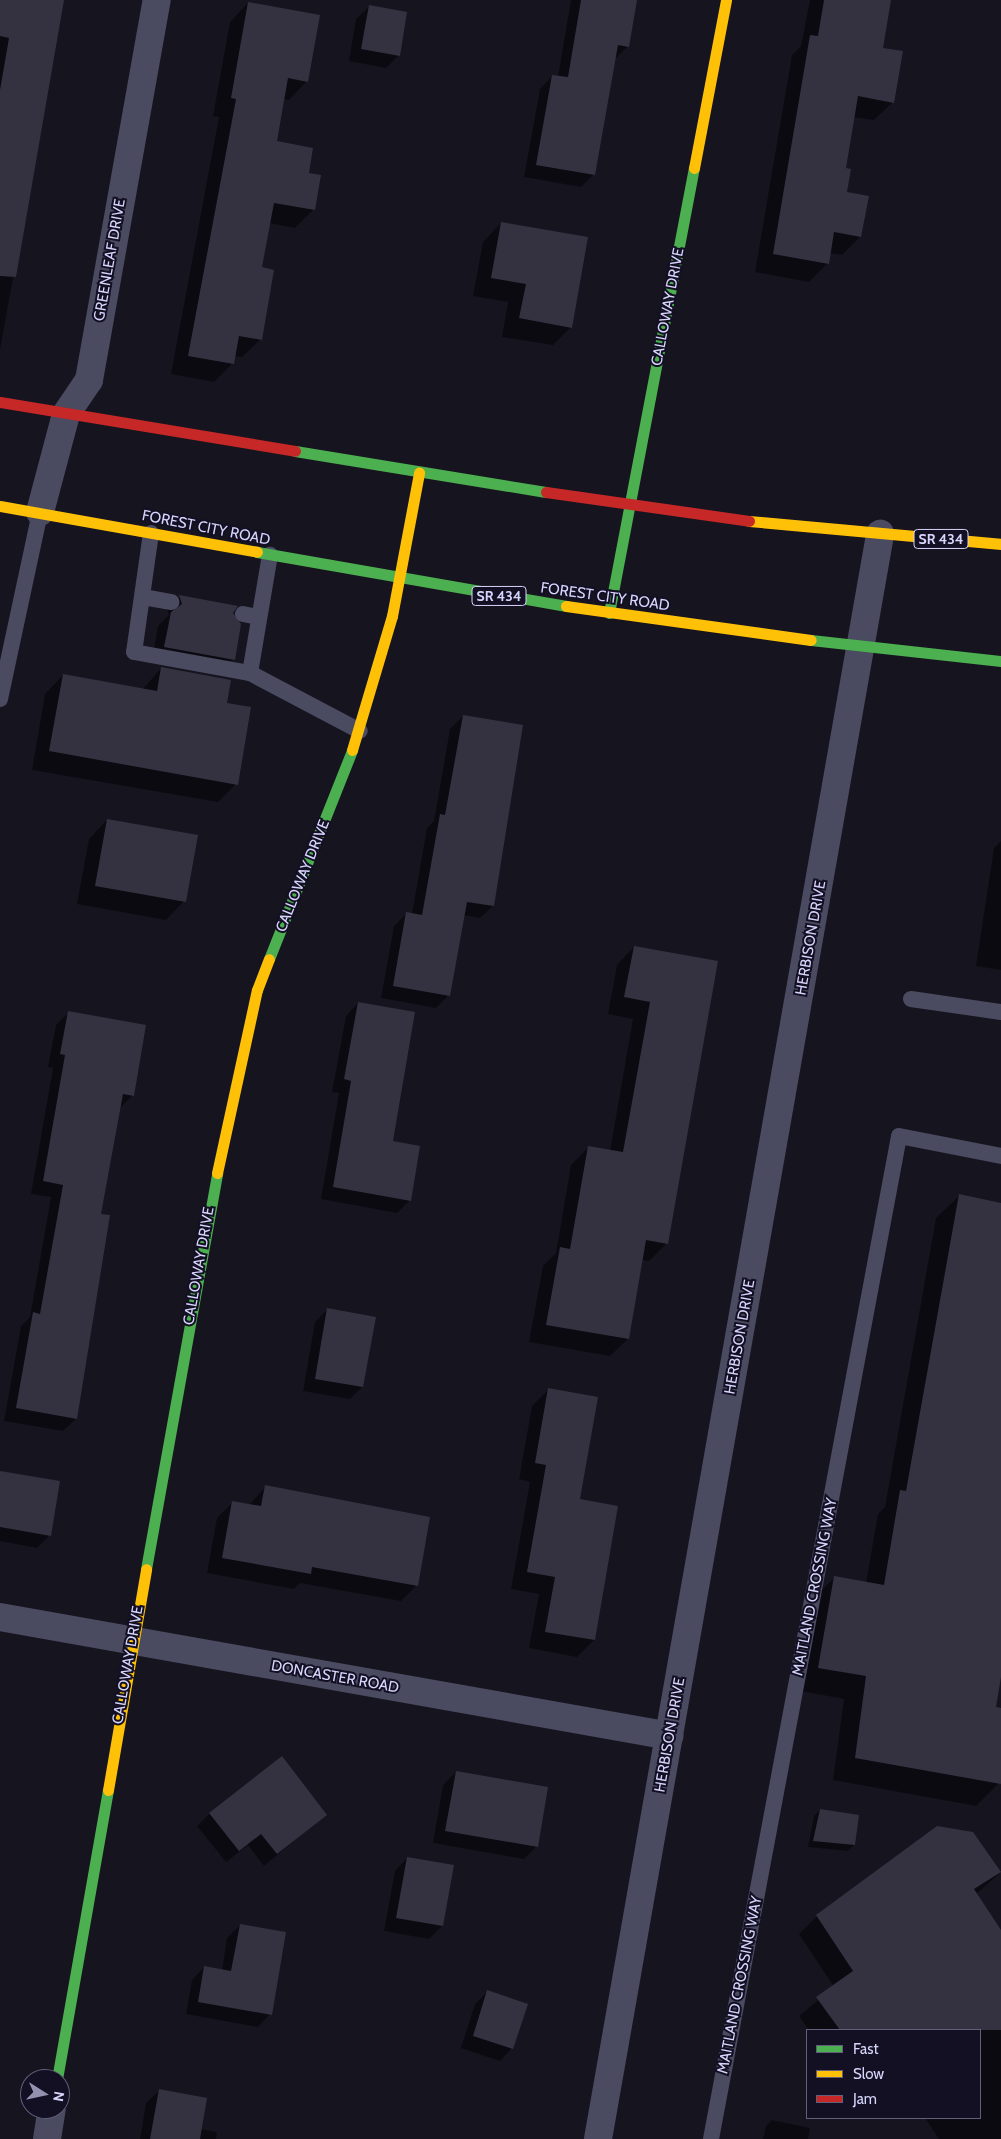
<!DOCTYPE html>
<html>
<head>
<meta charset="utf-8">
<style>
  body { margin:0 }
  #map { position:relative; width:1001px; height:2139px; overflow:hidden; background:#16141f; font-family:Cabin,sans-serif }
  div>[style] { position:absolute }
  .shadow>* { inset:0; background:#0007 }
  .building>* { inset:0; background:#343241 }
  .lane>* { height:16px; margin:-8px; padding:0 8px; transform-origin:8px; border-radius:8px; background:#4a4a60 }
  .street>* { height:28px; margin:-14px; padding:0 14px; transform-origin:14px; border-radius:14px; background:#4a4a60 }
  .fast>* { height:11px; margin:-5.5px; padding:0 5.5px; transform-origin:5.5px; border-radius:5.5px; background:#4caf50 }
  .slow>* { height:11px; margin:-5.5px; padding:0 5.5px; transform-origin:5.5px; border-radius:5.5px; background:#ffc107 }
  .jam>* { height:11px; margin:-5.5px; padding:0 5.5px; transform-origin:5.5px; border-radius:5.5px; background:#c62828 }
  span { translate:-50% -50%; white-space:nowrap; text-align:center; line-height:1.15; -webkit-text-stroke:4px #131024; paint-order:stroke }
  .shield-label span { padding:1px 4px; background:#131024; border:1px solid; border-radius:4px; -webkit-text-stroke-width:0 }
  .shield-label { font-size:14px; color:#d8d5fd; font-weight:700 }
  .street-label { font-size:15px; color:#d8d5fd }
  .legend { position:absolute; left:806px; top:2029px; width:175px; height:90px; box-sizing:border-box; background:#131024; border:1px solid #625f7b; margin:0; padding:6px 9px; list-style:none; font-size:15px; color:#d8d5fd }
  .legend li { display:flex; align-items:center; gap:10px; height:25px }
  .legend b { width:25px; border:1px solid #625f7b }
  .north { position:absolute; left:20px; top:2069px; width:50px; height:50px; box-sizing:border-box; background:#131024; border:1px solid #625f7b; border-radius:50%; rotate:100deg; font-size:14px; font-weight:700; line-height:20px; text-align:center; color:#d8d5fd }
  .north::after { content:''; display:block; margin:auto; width:18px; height:22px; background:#9491af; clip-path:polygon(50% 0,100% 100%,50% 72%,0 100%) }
</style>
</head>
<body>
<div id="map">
  <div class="shadow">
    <i style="clip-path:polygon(0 0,63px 0,0 350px)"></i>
    <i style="clip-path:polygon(571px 0,636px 0,628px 46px,615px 59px,593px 175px,581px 187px,524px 177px,540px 89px,552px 76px,558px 77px)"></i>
    <i style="clip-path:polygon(810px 0,890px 0,882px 49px,893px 102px,874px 120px,853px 117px,844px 169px,846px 193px,860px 237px,842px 255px,829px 253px,828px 263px,809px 282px,755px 272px,792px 55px,801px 46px)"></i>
    <i style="clip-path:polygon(248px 3px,307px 81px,289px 100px,284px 99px,276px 142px,307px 174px,313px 210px,295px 228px,269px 223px,260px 268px,261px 339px,242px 357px,234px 356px,232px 364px,214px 382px,171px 374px,219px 117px,213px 116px,230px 22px)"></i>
    <i style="clip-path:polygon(369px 7px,399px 55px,386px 68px,349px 61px,356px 19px)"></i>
    <i style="clip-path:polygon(501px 223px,571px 327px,553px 345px,502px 337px,508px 302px,473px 296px,483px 242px)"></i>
    <i style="clip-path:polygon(180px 597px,232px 613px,233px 659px,221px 672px,152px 660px,158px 626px,169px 615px,167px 609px)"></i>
    <i style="clip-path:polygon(161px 668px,226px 704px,236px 784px,218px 802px,32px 770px,45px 694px,63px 675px,143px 689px)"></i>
    <i style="clip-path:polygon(463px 716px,493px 906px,480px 918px,463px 915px,449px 995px,436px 1008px,381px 998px,394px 926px,407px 913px,412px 914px,427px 828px,434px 821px,450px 729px)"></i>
    <i style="clip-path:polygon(107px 820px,184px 901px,166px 920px,77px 904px,89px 839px)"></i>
    <i style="clip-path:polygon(1001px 841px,1001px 970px,976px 966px,994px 848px)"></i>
    <i style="clip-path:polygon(634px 947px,716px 962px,666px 1244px,649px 1261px,642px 1260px,628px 1339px,610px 1356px,529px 1342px,543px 1266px,556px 1253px,571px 1165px,589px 1147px,610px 1151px,633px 1019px,608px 1014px,617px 965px)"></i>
    <i style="clip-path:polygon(358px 1003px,392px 1142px,410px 1200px,397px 1213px,321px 1199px,339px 1093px,332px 1092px,346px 1016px)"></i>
    <i style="clip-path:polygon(68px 1013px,133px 1095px,120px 1108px,100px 1215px,76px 1419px,63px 1431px,4px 1421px,21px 1326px,30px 1317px,51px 1197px,31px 1194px,53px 1068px,48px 1067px,56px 1025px)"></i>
    <i style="clip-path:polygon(959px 1196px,1001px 1204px,1001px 1670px,994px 1708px,1001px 1709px,1001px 1772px,999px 1783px,976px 1806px,833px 1780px,844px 1699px,796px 1690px,811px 1601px,834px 1578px,866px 1583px,878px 1514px,885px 1507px,936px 1218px)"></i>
    <i style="clip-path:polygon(328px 1309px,362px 1387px,350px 1399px,303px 1391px,315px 1322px)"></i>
    <i style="clip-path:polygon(548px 1390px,579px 1500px,617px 1507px,594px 1640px,577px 1657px,529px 1648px,539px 1594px,511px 1589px,530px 1482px,519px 1479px,532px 1406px)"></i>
    <i style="clip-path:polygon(0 1472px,50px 1535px,37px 1548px,0 1541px)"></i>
    <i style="clip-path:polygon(266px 1486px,417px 1585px,401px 1601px,300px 1583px,294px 1589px,207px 1573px,217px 1518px,233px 1502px,249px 1505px)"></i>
    <i style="clip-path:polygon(456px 1772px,536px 1847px,524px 1859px,433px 1843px,443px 1785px)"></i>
    <i style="clip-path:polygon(820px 1810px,857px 1816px,854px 1845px,848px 1851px,808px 1847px,814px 1816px)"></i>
    <i style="clip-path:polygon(210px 1813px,325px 1815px,264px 1866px,248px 1845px,226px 1862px,197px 1826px)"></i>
    <i style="clip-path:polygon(973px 1833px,1000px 1873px,976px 1894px,1001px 1932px,1001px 2139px,939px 2139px,925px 2118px,980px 2118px,980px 2030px,809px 2030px,799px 2016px,834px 1987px,799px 1934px,817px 1916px)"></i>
    <i style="clip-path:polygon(407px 1858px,453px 1866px,442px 1926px,429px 1939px,384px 1931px,395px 1871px)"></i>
    <i style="clip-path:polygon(240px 1925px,270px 2014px,258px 2027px,186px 2014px,192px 1980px,204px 1967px,222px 1970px,227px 1938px)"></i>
    <i style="clip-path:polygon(487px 1992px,512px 2048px,500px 2061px,461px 2048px,475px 2004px)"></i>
    <i style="clip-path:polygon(159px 2091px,200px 2129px,217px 2132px,216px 2139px,140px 2139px,146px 2103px)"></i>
    <i style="clip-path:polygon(772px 2120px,810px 2128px,808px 2139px,763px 2139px,766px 2126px)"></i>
  </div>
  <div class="building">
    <i style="clip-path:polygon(0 0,64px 0,16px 277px,0 276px,0 90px,9px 38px,0 36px)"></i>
    <i style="clip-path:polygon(581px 0,637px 0,629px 47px,618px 45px,595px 175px,536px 165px,552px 75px,568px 77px)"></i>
    <i style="clip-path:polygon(824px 0,891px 0,883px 48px,903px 51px,894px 103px,858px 96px,846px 168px,851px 169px,847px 192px,869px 196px,861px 237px,834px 232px,829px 264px,773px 254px,810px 35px,818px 36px)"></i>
    <i style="clip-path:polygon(248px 2px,320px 15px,308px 82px,288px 78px,277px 141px,313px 148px,309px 173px,321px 175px,315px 210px,274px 203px,262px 267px,274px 270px,262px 340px,239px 336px,234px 364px,188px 356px,236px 99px,231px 98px)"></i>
    <i style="clip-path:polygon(369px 5px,407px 12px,400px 56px,361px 49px)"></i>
    <i style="clip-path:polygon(501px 222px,588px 237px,572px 328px,519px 318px,526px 284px,491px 278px)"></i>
    <i style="clip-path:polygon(179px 595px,238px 606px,233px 613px,241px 624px,235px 660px,164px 647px,171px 612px,182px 604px)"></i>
    <i style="clip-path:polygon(161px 667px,231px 680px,227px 703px,251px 707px,238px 785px,49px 751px,63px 674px,157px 691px)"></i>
    <i style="clip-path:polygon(463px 715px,523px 725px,494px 906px,467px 902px,450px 996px,393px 986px,406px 912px,422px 915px,440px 814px,445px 815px)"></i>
    <i style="clip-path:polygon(107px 819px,198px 835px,186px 902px,95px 886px)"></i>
    <i style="clip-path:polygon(634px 946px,718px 961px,668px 1244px,646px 1240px,629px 1339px,546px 1325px,560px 1247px,570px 1249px,588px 1146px,623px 1152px,650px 1002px,624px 997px)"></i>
    <i style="clip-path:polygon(358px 1002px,415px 1012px,393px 1141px,420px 1146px,411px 1201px,333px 1187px,351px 1081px,344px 1079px)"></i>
    <i style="clip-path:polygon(68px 1011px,146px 1025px,134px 1096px,123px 1094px,101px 1214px,110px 1215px,77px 1419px,16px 1408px,33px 1312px,40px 1314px,63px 1185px,43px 1181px,65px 1055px,60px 1054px)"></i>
    <i style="clip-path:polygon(959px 1194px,1001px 1203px,1001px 1677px,996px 1707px,1001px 1708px,1001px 1784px,855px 1758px,866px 1676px,818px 1668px,834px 1576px,884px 1585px,900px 1490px,906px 1491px)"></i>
    <i style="clip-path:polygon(327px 1308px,376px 1317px,363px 1387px,315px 1379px)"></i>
    <i style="clip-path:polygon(548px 1388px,598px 1397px,580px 1499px,618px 1506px,595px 1640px,545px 1632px,555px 1577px,527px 1572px,546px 1465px,535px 1463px)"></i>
    <i style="clip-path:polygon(0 1471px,60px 1481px,51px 1536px,0 1527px)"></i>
    <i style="clip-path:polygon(265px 1485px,430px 1517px,418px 1586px,312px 1567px,311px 1574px,222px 1558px,232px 1501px,261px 1506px)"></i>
    <i style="clip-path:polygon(282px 1756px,327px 1815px,277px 1854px,261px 1834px,239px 1851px,209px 1813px)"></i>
    <i style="clip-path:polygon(456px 1771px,548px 1787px,538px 1847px,445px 1831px)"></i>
    <i style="clip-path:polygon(820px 1809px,859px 1815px,855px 1845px,813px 1841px)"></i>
    <i style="clip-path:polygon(937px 1826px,973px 1832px,1001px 1872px,974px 1889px,1001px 1930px,1001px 2030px,840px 2030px,816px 1997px,853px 1971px,816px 1915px)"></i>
    <i style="clip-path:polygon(407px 1857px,454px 1865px,443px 1926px,396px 1918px)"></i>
    <i style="clip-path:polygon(240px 1924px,286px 1932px,272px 2015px,198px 2002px,204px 1966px,231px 1971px)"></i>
    <i style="clip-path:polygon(487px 1990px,528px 2004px,513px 2049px,473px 2036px)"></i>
    <i style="clip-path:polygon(159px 2089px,207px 2098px,200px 2139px,150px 2139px)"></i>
  </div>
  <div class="lane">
    <i style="left:151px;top:533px;width:120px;rotate:98.1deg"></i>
    <i style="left:134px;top:652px;width:118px;rotate:10.3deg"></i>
    <i style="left:250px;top:673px;width:120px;rotate:-80.4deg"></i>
    <i style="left:143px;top:597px;width:29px;rotate:10deg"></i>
    <i style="left:243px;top:614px;width:16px;rotate:11deg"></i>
    <i style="left:250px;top:673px;width:124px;rotate:27.8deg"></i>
    <i style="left:0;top:699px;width:191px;rotate:-77.9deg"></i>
    <i style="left:911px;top:999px;width:91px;rotate:8.2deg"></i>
    <i style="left:711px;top:2139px;width:1020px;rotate:-79.38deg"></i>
    <i style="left:899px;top:1136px;width:104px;rotate:11.1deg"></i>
  </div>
  <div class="street">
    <i style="left:40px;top:512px;width:101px;rotate:-75.1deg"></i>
    <i style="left:66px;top:414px;width:41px;rotate:-55.9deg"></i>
    <i style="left:89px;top:380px;width:386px;rotate:-79.9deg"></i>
    <i style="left:0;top:1617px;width:680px;rotate:10.07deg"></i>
    <i style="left:47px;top:2139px;width:30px;rotate:-81deg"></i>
    <i style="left:598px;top:2139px;width:1630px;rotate:-80.03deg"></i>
  </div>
  <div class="fast">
    <i style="left:295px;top:451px;width:254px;rotate:9.3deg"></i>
    <i style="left:257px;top:552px;width:314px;rotate:9.9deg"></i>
    <i style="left:609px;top:613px;width:453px;rotate:-79.2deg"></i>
    <i style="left:811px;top:640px;width:191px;rotate:6.3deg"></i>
    <i style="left:269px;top:959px;width:225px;rotate:-68.3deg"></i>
    <i style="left:146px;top:1569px;width:402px;rotate:-79.8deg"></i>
    <i style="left:57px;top:2079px;width:293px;rotate:-80deg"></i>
  </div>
  <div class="slow">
    <i style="left:694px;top:168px;width:171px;rotate:-79.2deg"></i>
    <i style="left:0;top:506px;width:261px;rotate:10.1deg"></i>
    <i style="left:749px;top:521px;width:253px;rotate:5.2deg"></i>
    <i style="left:566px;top:606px;width:247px;rotate:7.9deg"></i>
    <i style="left:352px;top:750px;width:140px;rotate:-73.4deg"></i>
    <i style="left:392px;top:616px;width:146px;rotate:-79.3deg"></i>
    <i style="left:217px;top:1173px;width:187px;rotate:-77.7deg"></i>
    <i style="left:257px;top:990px;width:33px;rotate:-69deg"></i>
    <i style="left:108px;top:1790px;width:224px;rotate:-80.2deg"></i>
  </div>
  <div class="jam">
    <i style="left:0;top:402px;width:299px;rotate:9.4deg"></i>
    <i style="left:546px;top:492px;width:205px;rotate:8.1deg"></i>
  </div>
  <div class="shield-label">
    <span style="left:941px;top:539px">SR 434</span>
    <span style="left:499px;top:596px">SR 434</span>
  </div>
  <div class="street-label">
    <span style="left:110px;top:260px;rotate:-80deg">GREENLEAF DRIVE</span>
    <span style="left:668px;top:307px;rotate:-79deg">CALLOWAY DRIVE</span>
    <span style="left:206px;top:528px;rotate:11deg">FOREST CITY ROAD</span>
    <span style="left:605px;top:597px;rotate:8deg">FOREST CITY ROAD</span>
    <span style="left:303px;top:876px;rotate:-68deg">CALLOWAY DRIVE</span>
    <span style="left:811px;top:938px;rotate:-80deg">HERBISON DRIVE</span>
    <span style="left:199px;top:1266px;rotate:-80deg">CALLOWAY DRIVE</span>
    <span style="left:740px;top:1337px;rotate:-80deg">HERBISON DRIVE</span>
    <span style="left:815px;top:1587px;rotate:-79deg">MAITLAND CROSSING WAY</span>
    <span style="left:128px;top:1665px;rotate:-80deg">CALLOWAY DRIVE</span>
    <span style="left:335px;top:1677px;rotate:10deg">DONCASTER ROAD</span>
    <span style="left:670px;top:1735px;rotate:-80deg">HERBISON DRIVE</span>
    <span style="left:740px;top:1985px;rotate:-79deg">MAITLAND CROSSING WAY</span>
  </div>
  <ul class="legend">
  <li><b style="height:6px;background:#4caf50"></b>Fast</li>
  <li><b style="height:6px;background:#ffc107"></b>Slow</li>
  <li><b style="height:6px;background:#c62828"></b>Jam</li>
  </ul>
  <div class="north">N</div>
</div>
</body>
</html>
